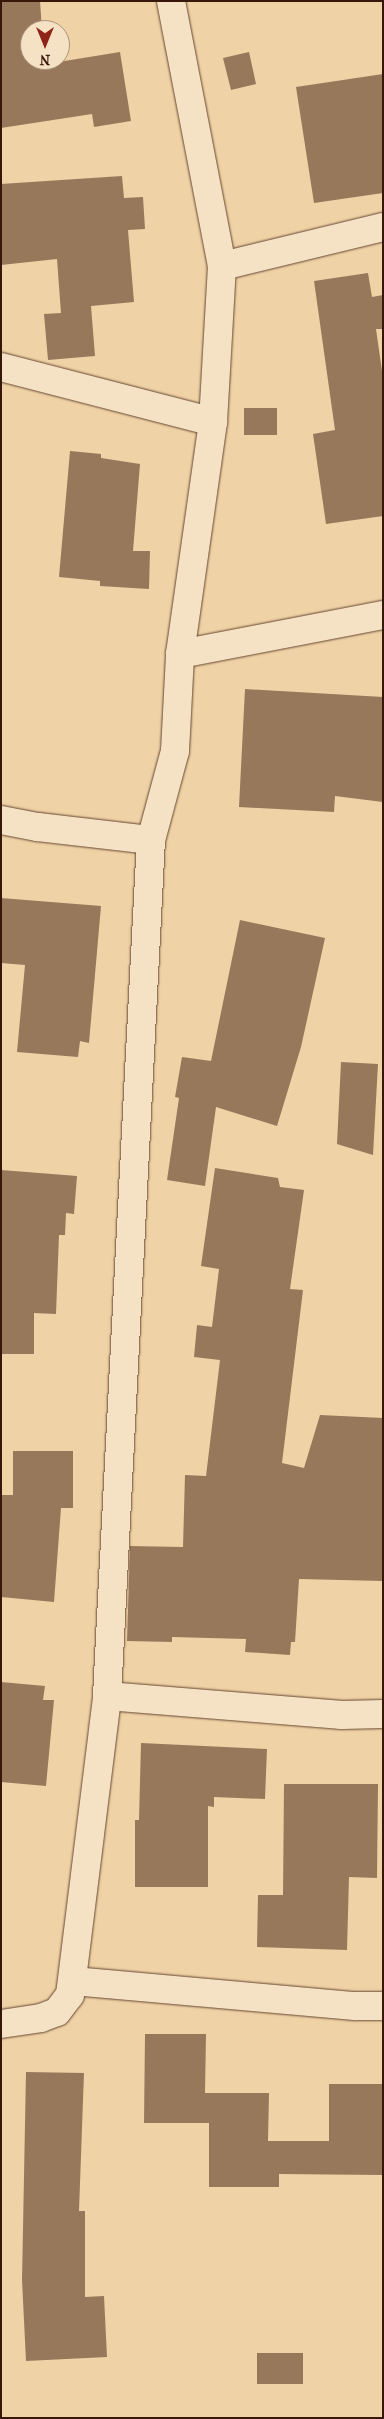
<!DOCTYPE html>
<html>
<head>
<meta charset="utf-8">
<style>
  body { margin:0 }
  #map { position:relative; width:384px; height:2419px; overflow:hidden; background:#efd2a5; font-family:"IM FELL French Canon",serif }
  div>[style] { position:absolute }
  .building>* { inset:0; background:#97785b }
  .roads { filter:drop-shadow(0 0 1px #664632) drop-shadow(0 0 1px #664632) }
  .street>* { height:28px; margin:-14px; padding:0 14px; transform-origin:14px; border-radius:14px; background:#f5e2c4 }
  span { translate:-50% -50%; white-space:nowrap; text-align:center; line-height:1.15; -webkit-text-stroke:4.5px #f5e2c4; paint-order:stroke }
  .frame { position:absolute; inset:0; border:2px solid #38170b; pointer-events:none }
  .north { position:absolute; left:20px; top:20px; width:50px; height:50px; box-sizing:border-box; background:#f5e2c4; border:1px solid #a9917a; border-radius:50%; rotate:180deg; font-size:14px; font-weight:700; line-height:20px; text-align:center; color:#38170b }
  .north::after { content:''; display:block; margin:auto; width:18px; height:22px; background:#8f2418; clip-path:polygon(50% 0,100% 100%,50% 72%,0 100%) }
</style>
</head>
<body>
<div id="map">
  <div class="building">
    <i style="clip-path:polygon(1px 1px,40px 1px,42px 30px,30px 30px,30px 60px,45px 60px,46px 64px,120px 52px,131px 121px,94px 127px,92px 114px,1px 128px)"></i>
    <i style="clip-path:polygon(249px 52px,256px 84px,231px 90px,223px 58px)"></i>
    <i style="clip-path:polygon(383px 74px,383px 193px,314px 203px,296px 87px)"></i>
    <i style="clip-path:polygon(122px 176px,124px 198px,143px 197px,145px 229px,128px 230px,134px 302px,91px 306px,95px 356px,48px 360px,44px 314px,61px 313px,57px 259px,1px 265px,1px 184px)"></i>
    <i style="clip-path:polygon(368px 273px,372px 297px,383px 295px,383px 329px,376px 329px,383px 378px,383px 516px,326px 524px,313px 434px,335px 430px,314px 281px)"></i>
    <i style="clip-path:polygon(244px 408px,277px 408px,277px 435px,244px 435px)"></i>
    <i style="clip-path:polygon(70px 451px,101px 454px,101px 458px,140px 464px,133px 551px,150px 551px,149px 589px,100px 586px,100px 581px,59px 577px)"></i>
    <i style="clip-path:polygon(245px 689px,383px 697px,383px 802px,335px 796px,334px 812px,239px 807px)"></i>
    <i style="clip-path:polygon(1px 898px,101px 906px,89px 1043px,80px 1041px,78px 1057px,17px 1052px,25px 965px,1px 963px)"></i>
    <i style="clip-path:polygon(240px 920px,325px 938px,301px 1047px,277px 1126px,216px 1107px,205px 1186px,167px 1180px,179px 1098px,175px 1097px,182px 1057px,211px 1061px)"></i>
    <i style="clip-path:polygon(341px 1062px,378px 1064px,373px 1155px,337px 1144px)"></i>
    <i style="clip-path:polygon(215px 1168px,278px 1178px,280px 1187px,304px 1190px,290px 1289px,303px 1290px,282px 1463px,304px 1468px,320px 1415px,383px 1418px,383px 1581px,299px 1579px,295px 1642px,291px 1642px,290px 1655px,245px 1652px,246px 1639px,172px 1637px,172px 1642px,127px 1641px,130px 1546px,183px 1547px,185px 1475px,206px 1476px,220px 1360px,194px 1357px,197px 1325px,212px 1327px,219px 1269px,201px 1266px)"></i>
    <i style="clip-path:polygon(1px 1170px,77px 1176px,74px 1214px,66px 1213px,65px 1235px,59px 1235px,56px 1314px,34px 1313px,34px 1354px,1px 1354px)"></i>
    <i style="clip-path:polygon(13px 1451px,73px 1451px,73px 1508px,61px 1508px,54px 1602px,1px 1597px,1px 1495px,13px 1495px)"></i>
    <i style="clip-path:polygon(1px 1682px,45px 1686px,43px 1700px,54px 1700px,46px 1786px,1px 1782px)"></i>
    <i style="clip-path:polygon(141px 1743px,267px 1749px,265px 1799px,214px 1797px,214px 1807px,208px 1806px,208px 1887px,135px 1887px,135px 1820px,139px 1820px)"></i>
    <i style="clip-path:polygon(284px 1784px,378px 1784px,377px 1878px,349px 1877px,347px 1950px,257px 1947px,258px 1895px,283px 1895px)"></i>
    <i style="clip-path:polygon(145px 2034px,206px 2034px,205px 2093px,269px 2093px,268px 2141px,329px 2141px,329px 2084px,383px 2084px,383px 2175px,279px 2174px,279px 2187px,209px 2187px,209px 2123px,144px 2123px)"></i>
    <i style="clip-path:polygon(26px 2072px,84px 2073px,79px 2211px,85px 2211px,85px 2297px,104px 2296px,107px 2357px,26px 2361px,22px 2280px)"></i>
    <i style="clip-path:polygon(257px 2353px,303px 2353px,303px 2384px,257px 2384px)"></i>
  </div>
  <div class="roads">
    <div class="street">
      <i style="left:222px;top:266px;width:166px;rotate:-13.6deg"></i>
      <i style="left:1px;top:367px;width:219px;rotate:14.5deg"></i>
      <i style="left:180px;top:654px;width:207px;rotate:-10.9deg"></i>
      <i style="left:1px;top:820px;width:38px;rotate:11deg"></i>
      <i style="left:38px;top:827px;width:114px;rotate:6.6deg"></i>
      <i style="left:107px;top:1696px;width:236px;rotate:4.6deg"></i>
      <i style="left:342px;top:1715px;width:41px;rotate:-1.4deg"></i>
      <i style="left:73px;top:1981px;width:283px;rotate:5.1deg"></i>
      <i style="left:355px;top:2006px;width:28px"></i>
      <i style="left:1px;top:2024px;width:40px;rotate:-8.5deg"></i>
      <i style="left:41px;top:2018px;width:17px;rotate:-21deg"></i>
      <i style="left:57px;top:2012px;width:21px;rotate:-53deg"></i>
      <i style="left:70px;top:1995px;width:301px;rotate:-82.9deg"></i>
      <i style="left:107px;top:1696px;width:857px;rotate:-87.06deg"></i>
      <i style="left:151px;top:840px;width:92px;rotate:-74.9deg"></i>
      <i style="left:175px;top:751px;width:97px;rotate:-87deg"></i>
      <i style="left:180px;top:654px;width:234px;rotate:-81.9deg"></i>
      <i style="left:213px;top:422px;width:156px;rotate:-86.7deg"></i>
      <i style="left:222px;top:266px;width:270px;rotate:-100.9deg"></i>
    </div>
  </div>
  <div class="frame"></div>
  <div class="north">N</div>
</div>
</body>
</html>
